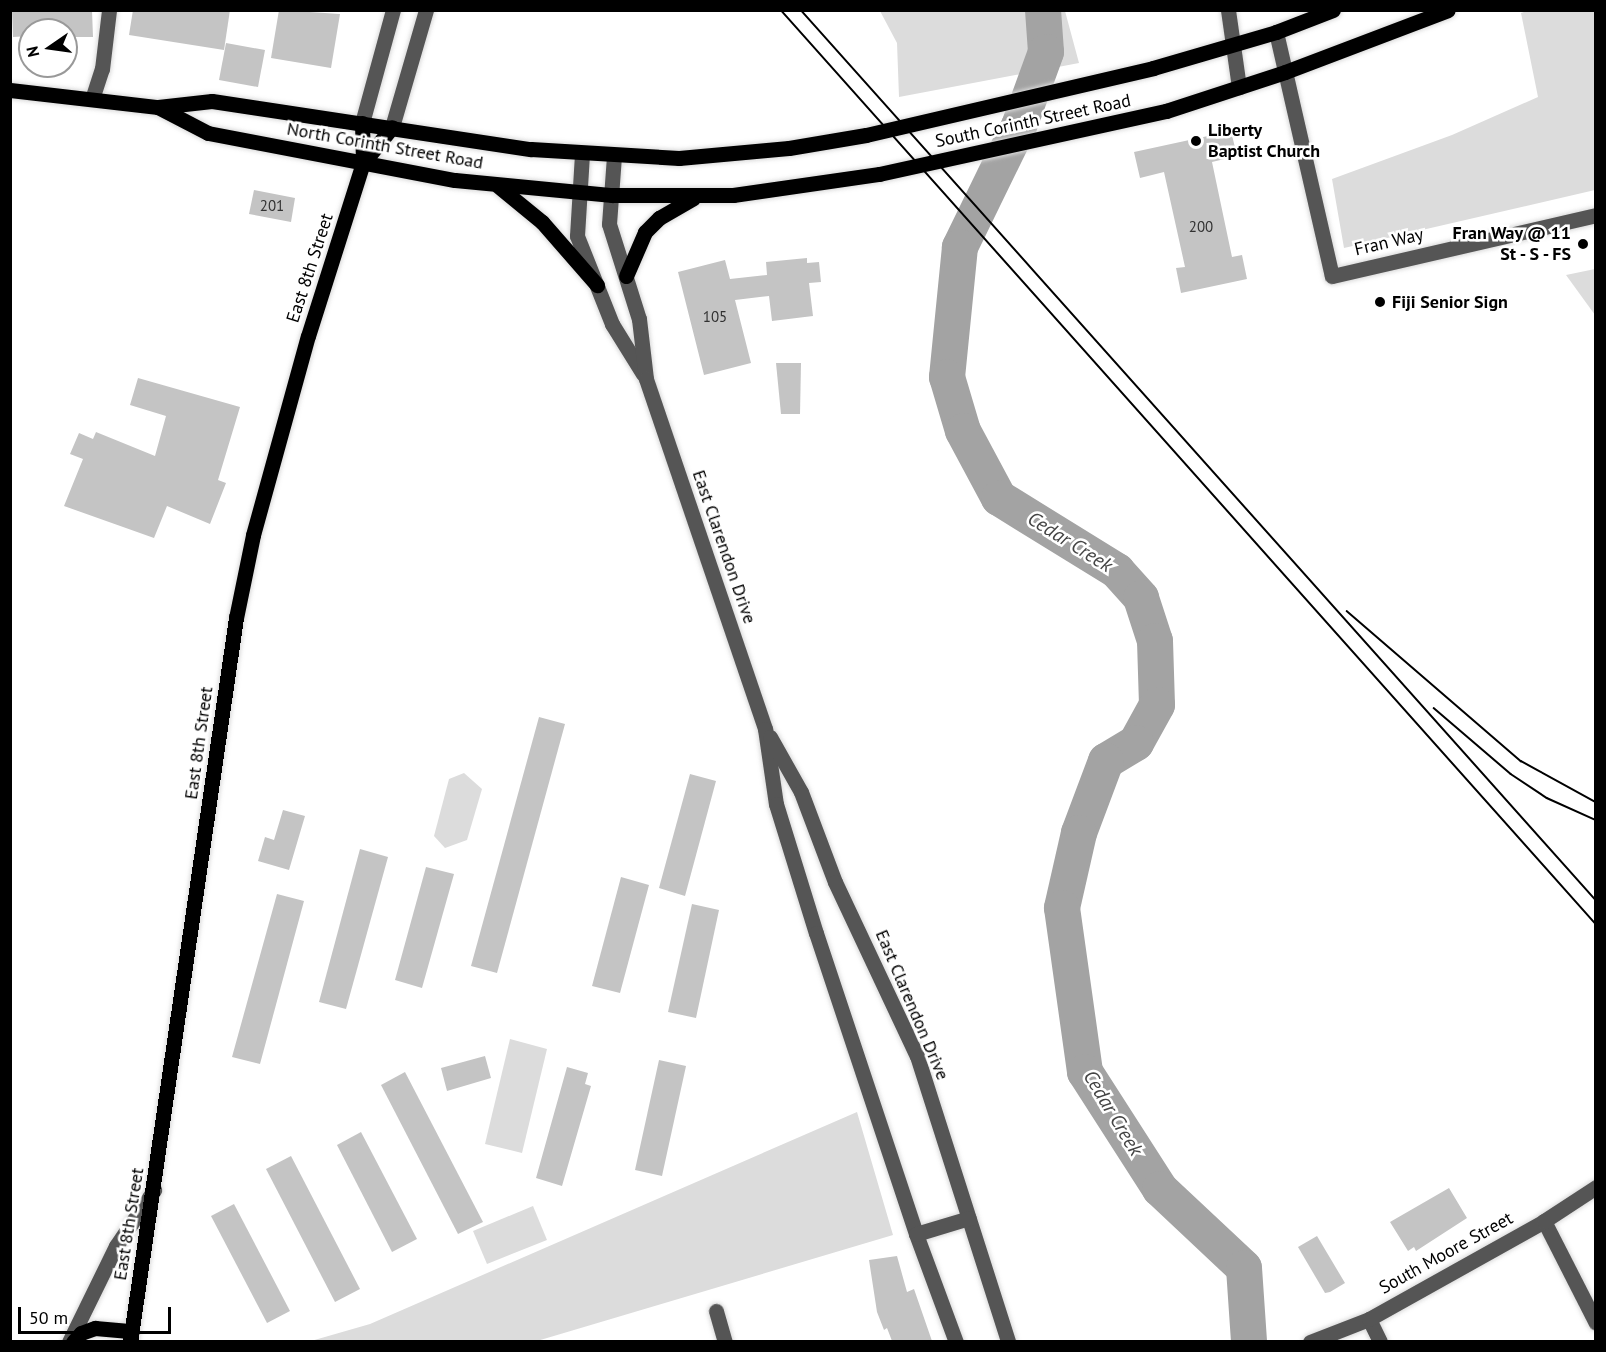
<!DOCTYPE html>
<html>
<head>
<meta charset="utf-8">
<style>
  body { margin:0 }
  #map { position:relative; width:1606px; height:1352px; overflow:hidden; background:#fff; font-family:"PT Sans",sans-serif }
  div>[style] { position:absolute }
  .green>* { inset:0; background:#dcdcdc }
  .river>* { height:36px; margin:-18px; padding:0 18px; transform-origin:18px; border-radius:18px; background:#a3a3a3 }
  .building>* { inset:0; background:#c4c4c4 }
  .roads { filter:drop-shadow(0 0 2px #dbdbdb) drop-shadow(0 0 2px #dbdbdb) }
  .minor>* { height:15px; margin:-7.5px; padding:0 7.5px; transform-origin:7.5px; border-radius:7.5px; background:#555 }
  .major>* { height:15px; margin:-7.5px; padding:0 7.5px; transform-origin:7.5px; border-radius:7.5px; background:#000 }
  .tram>* { height:1.5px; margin:-0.75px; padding:0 0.75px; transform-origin:0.75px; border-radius:0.75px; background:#000 }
  .dots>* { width:16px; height:16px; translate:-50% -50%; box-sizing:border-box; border:3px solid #fff; border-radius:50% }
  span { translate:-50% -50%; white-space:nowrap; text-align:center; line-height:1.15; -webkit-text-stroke:5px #fff; paint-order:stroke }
  .number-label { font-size:15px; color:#313131 }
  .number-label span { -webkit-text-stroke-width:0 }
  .street-label { font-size:18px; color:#000 }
  .poi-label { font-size:18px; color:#000; font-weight:700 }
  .left { translate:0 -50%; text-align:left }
  .right { translate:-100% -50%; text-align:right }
  .water-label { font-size:20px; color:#444; font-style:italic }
  .frame { position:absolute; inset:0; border:12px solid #000; pointer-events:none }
  .north { position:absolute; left:18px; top:18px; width:60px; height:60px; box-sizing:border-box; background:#fff; border:2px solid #999; border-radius:50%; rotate:257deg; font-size:16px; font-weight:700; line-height:24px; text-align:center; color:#000 }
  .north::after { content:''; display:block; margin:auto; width:21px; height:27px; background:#000; clip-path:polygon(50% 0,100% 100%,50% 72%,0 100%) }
  .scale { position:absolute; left:18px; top:1307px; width:153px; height:27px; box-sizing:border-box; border:3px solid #000; border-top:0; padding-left:8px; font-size:18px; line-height:21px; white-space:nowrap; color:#000; -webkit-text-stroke:4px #fff; paint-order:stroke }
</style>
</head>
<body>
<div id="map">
  <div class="green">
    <i style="clip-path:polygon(1529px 10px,1595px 11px,1595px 190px,1344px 248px,1332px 179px,1452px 135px,1538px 97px,1521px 13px)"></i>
    <i style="clip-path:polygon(880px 11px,1065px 11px,1079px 63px,899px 97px,897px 43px)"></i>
    <i style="clip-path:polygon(1595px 269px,1596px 269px,1595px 315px,1566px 275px)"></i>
    <i style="clip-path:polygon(464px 773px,482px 789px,467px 840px,445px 848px,434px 836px,449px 779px)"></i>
    <i style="clip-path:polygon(510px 1039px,547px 1049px,522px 1153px,485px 1144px)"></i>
    <i style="clip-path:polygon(857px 1112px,893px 1235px,537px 1341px,311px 1341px,370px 1324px)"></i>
    <i style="clip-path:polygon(533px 1206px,547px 1240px,487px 1264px,473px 1231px)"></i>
  </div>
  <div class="river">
    <i style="left:1043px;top:10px;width:42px;rotate:85.9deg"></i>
    <i style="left:1046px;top:52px;width:79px;rotate:110deg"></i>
    <i style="left:1019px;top:126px;width:135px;rotate:116deg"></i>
    <i style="left:960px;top:247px;width:131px;rotate:95.7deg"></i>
    <i style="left:947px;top:377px;width:56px;rotate:73.5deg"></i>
    <i style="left:963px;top:431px;width:76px;rotate:61.8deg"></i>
    <i style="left:999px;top:498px;width:139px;rotate:31.7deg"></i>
    <i style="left:1117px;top:571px;width:36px;rotate:48deg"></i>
    <i style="left:1141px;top:598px;width:45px;rotate:72deg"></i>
    <i style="left:1155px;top:641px;width:64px;rotate:88.2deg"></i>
    <i style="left:1157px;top:705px;width:43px;rotate:118.9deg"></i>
    <i style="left:1136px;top:743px;width:35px;rotate:149deg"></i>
    <i style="left:1106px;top:761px;width:77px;rotate:110.6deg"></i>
    <i style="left:1079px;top:833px;width:77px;rotate:102.8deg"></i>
    <i style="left:1062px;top:908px;width:166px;rotate:82deg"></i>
    <i style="left:1085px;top:1072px;width:139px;rotate:57.3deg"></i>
    <i style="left:1160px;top:1189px;width:115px;rotate:43.2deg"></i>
    <i style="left:1244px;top:1268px;width:74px;rotate:86.1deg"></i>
  </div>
  <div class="building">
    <i style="clip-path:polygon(12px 10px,92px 10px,93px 37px,66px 37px,66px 30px,30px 30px,30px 36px,13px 37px)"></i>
    <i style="clip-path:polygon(133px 10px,230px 10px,224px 50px,129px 35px)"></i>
    <i style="clip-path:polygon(279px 10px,340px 14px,331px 68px,271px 58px)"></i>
    <i style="clip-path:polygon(226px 43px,265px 50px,258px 87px,219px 80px)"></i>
    <i style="clip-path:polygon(1231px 131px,1237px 156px,1212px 162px,1232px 257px,1242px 255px,1247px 279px,1181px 293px,1176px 268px,1185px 267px,1164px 172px,1140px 178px,1134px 152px)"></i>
    <i style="clip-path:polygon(254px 190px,295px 198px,291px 222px,249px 214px)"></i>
    <i style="clip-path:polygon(807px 258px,807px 263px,819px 262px,821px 282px,809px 283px,813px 316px,772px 321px,769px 296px,735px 300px,751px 363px,704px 375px,678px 272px,725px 260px,730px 279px,767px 275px,766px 262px)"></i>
    <i style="clip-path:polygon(776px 363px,801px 363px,800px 414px,781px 414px)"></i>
    <i style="clip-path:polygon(138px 378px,240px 407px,218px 480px,226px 483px,210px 524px,167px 506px,154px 538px,64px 506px,83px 459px,70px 454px,79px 433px,93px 439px,96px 432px,155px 456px,166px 416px,130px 405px)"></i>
    <i style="clip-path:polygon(539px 717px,565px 724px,497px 973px,471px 966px)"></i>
    <i style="clip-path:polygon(690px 774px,716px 781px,685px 896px,659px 888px)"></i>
    <i style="clip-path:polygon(283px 810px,305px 816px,289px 870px,258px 861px,265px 837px,274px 840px)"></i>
    <i style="clip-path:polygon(360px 849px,388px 857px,346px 1009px,319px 1002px)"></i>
    <i style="clip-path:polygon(426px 867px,454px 874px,422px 988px,395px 980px)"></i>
    <i style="clip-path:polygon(621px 877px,649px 885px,620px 993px,592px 986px)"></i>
    <i style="clip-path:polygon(277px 894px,304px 901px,260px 1064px,232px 1057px)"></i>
    <i style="clip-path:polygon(692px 904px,719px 910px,696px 1018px,668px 1012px)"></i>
    <i style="clip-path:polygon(485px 1056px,491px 1078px,447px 1091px,441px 1068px)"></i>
    <i style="clip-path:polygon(659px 1060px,686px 1066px,662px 1176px,635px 1170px)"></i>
    <i style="clip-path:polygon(567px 1067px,588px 1073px,585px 1084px,591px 1086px,562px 1186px,536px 1178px)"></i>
    <i style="clip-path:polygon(405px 1072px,483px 1222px,458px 1234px,381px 1085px)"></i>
    <i style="clip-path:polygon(361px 1132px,417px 1239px,392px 1252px,337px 1145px)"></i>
    <i style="clip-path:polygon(291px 1156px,360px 1289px,335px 1302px,266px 1169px)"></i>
    <i style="clip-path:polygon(1449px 1188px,1467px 1218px,1416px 1251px,1414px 1247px,1408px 1251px,1390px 1222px)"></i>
    <i style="clip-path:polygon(234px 1204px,290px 1311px,267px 1323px,211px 1216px)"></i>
    <i style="clip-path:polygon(1317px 1236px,1345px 1283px,1330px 1292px,1325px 1293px,1298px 1247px)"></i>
    <i style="clip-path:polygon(897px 1256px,907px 1292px,914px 1289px,932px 1341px,892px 1341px,887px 1328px,884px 1330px,877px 1312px,869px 1260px)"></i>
  </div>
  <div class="roads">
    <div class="minor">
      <i style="left:1228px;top:10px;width:78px;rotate:81.9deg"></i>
      <i style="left:1276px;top:32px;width:250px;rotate:77.1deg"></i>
      <i style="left:1332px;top:276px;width:271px;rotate:-13deg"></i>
      <i style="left:92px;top:99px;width:32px;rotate:-72deg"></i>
      <i style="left:102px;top:69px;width:59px;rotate:-83.2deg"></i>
      <i style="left:362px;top:123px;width:117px;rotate:-74.7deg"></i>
      <i style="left:392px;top:127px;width:122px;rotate:-73.8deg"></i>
      <i style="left:582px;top:154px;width:82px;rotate:93.5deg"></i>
      <i style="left:577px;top:236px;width:95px;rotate:68.3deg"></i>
      <i style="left:612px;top:324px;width:59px;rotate:58.2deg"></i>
      <i style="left:614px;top:156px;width:68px;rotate:94.2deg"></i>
      <i style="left:609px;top:224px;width:100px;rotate:72.5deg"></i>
      <i style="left:639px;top:319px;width:60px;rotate:83.3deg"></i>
      <i style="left:646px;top:379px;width:370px;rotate:71.2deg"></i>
      <i style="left:765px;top:729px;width:76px;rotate:81.7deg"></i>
      <i style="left:776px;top:804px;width:135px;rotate:72.8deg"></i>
      <i style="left:816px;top:933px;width:317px;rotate:71.6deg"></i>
      <i style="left:916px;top:1234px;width:115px;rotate:69.7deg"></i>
      <i style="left:770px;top:737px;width:63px;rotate:60.6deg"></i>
      <i style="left:801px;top:792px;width:96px;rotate:69.3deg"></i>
      <i style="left:835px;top:882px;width:192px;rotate:64.8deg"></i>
      <i style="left:917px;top:1056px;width:300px;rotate:72.3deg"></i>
      <i style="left:1544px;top:1221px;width:114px;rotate:63deg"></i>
      <i style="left:916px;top:1234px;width:55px;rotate:-16.8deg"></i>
      <i style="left:716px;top:1311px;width:32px;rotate:74deg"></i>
      <i style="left:1369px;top:1319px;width:25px;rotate:64deg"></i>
      <i style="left:69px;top:1342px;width:107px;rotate:-63.9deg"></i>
      <i style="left:116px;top:1246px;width:68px;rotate:-55.8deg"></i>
      <i style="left:1310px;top:1342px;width:63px;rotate:-21.3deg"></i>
      <i style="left:1369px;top:1319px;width:201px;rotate:-29.2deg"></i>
      <i style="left:1544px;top:1221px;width:62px;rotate:-33.2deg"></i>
    </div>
    <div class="major">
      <i style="left:10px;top:90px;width:149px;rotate:6.6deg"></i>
      <i style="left:158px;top:107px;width:54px;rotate:-6.3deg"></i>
      <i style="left:212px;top:101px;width:323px;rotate:8.6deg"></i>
      <i style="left:531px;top:149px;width:148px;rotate:3.5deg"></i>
      <i style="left:679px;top:158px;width:110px;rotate:-5.2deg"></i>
      <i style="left:789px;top:148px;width:78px;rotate:-9.6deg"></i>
      <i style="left:866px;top:135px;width:295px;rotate:-13.1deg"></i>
      <i style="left:1153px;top:68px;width:128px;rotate:-16.3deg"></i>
      <i style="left:1276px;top:32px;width:61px;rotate:-21.1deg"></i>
      <i style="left:158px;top:107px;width:56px;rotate:27.5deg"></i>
      <i style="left:208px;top:133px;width:251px;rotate:10.8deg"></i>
      <i style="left:455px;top:180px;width:158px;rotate:5.5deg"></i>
      <i style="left:612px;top:195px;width:121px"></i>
      <i style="left:733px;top:195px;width:148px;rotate:-8.2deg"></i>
      <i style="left:879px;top:174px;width:294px;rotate:-12.4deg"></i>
      <i style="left:1166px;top:111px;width:125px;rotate:-18.1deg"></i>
      <i style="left:1285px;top:72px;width:174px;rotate:-20.8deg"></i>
      <i style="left:363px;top:163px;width:46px;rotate:-51.1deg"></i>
      <i style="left:498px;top:186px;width:57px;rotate:39.3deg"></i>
      <i style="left:542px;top:222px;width:84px;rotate:48.9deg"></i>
      <i style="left:626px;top:276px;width:48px;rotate:-66.6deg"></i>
      <i style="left:645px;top:232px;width:20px;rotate:-45deg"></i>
      <i style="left:659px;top:218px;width:39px;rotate:-30deg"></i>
      <i style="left:73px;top:1342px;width:12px;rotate:-48deg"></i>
      <i style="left:81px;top:1333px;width:15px;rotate:-20deg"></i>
      <i style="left:95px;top:1328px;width:37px;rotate:5deg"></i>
      <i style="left:130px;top:1342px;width:732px;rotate:-81.67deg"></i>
      <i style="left:236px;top:618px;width:85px;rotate:-78.4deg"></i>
      <i style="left:253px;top:535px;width:206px;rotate:-74.6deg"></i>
      <i style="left:308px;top:336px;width:182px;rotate:-72.4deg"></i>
      <i style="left:363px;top:163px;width:40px;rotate:-91.4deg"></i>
    </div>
  </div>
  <div class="tram">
    <i style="left:781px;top:10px;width:1225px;rotate:48.28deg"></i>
    <i style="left:801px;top:10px;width:1193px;rotate:48.23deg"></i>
    <i style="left:1347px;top:611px;width:230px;rotate:40.8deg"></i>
    <i style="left:1521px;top:761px;width:85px;rotate:28.7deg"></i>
    <i style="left:1434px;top:708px;width:101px;rotate:40.6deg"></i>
    <i style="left:1511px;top:774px;width:43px;rotate:33.7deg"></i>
    <i style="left:1547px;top:798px;width:54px;rotate:24.2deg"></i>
  </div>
  <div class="dots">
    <i style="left:1196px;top:141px;background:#000"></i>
    <i style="left:1583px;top:244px;background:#000"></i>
    <i style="left:1380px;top:302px;background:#000"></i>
  </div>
  <div class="number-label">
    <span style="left:272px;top:206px">201</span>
    <span style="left:1201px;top:227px">200</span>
    <span style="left:715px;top:317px">105</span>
  </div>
  <div class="street-label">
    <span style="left:1033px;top:121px;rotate:-12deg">South Corinth Street Road</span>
    <span style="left:385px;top:146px;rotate:10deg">North Corinth Street Road</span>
    <span style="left:1389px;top:242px;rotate:-13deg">Fran Way</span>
    <span style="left:310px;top:268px;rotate:-72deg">East 8th Street</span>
    <span style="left:724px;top:547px;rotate:71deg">East Clarendon Drive</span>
    <span style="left:199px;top:743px;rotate:-82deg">East 8th Street</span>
    <span style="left:912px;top:1005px;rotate:67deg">East Clarendon Drive</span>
    <span style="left:129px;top:1224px;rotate:-81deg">East 8th Street</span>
    <span style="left:1446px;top:1253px;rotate:-29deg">South Moore Street</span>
  </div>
  <div class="poi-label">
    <span class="left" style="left:1208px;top:141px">Liberty<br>Baptist Church</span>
    <span class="right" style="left:1571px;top:244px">Fran Way @ 11<br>St - S - FS</span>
    <span class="left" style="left:1392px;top:302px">Fiji Senior Sign</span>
  </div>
  <div class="water-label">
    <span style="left:1070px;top:542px;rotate:32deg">Cedar Creek</span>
    <span style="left:1113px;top:1113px;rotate:59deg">Cedar Creek</span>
  </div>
  <div class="frame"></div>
  <div class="north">N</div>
  <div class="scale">50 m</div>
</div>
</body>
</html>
